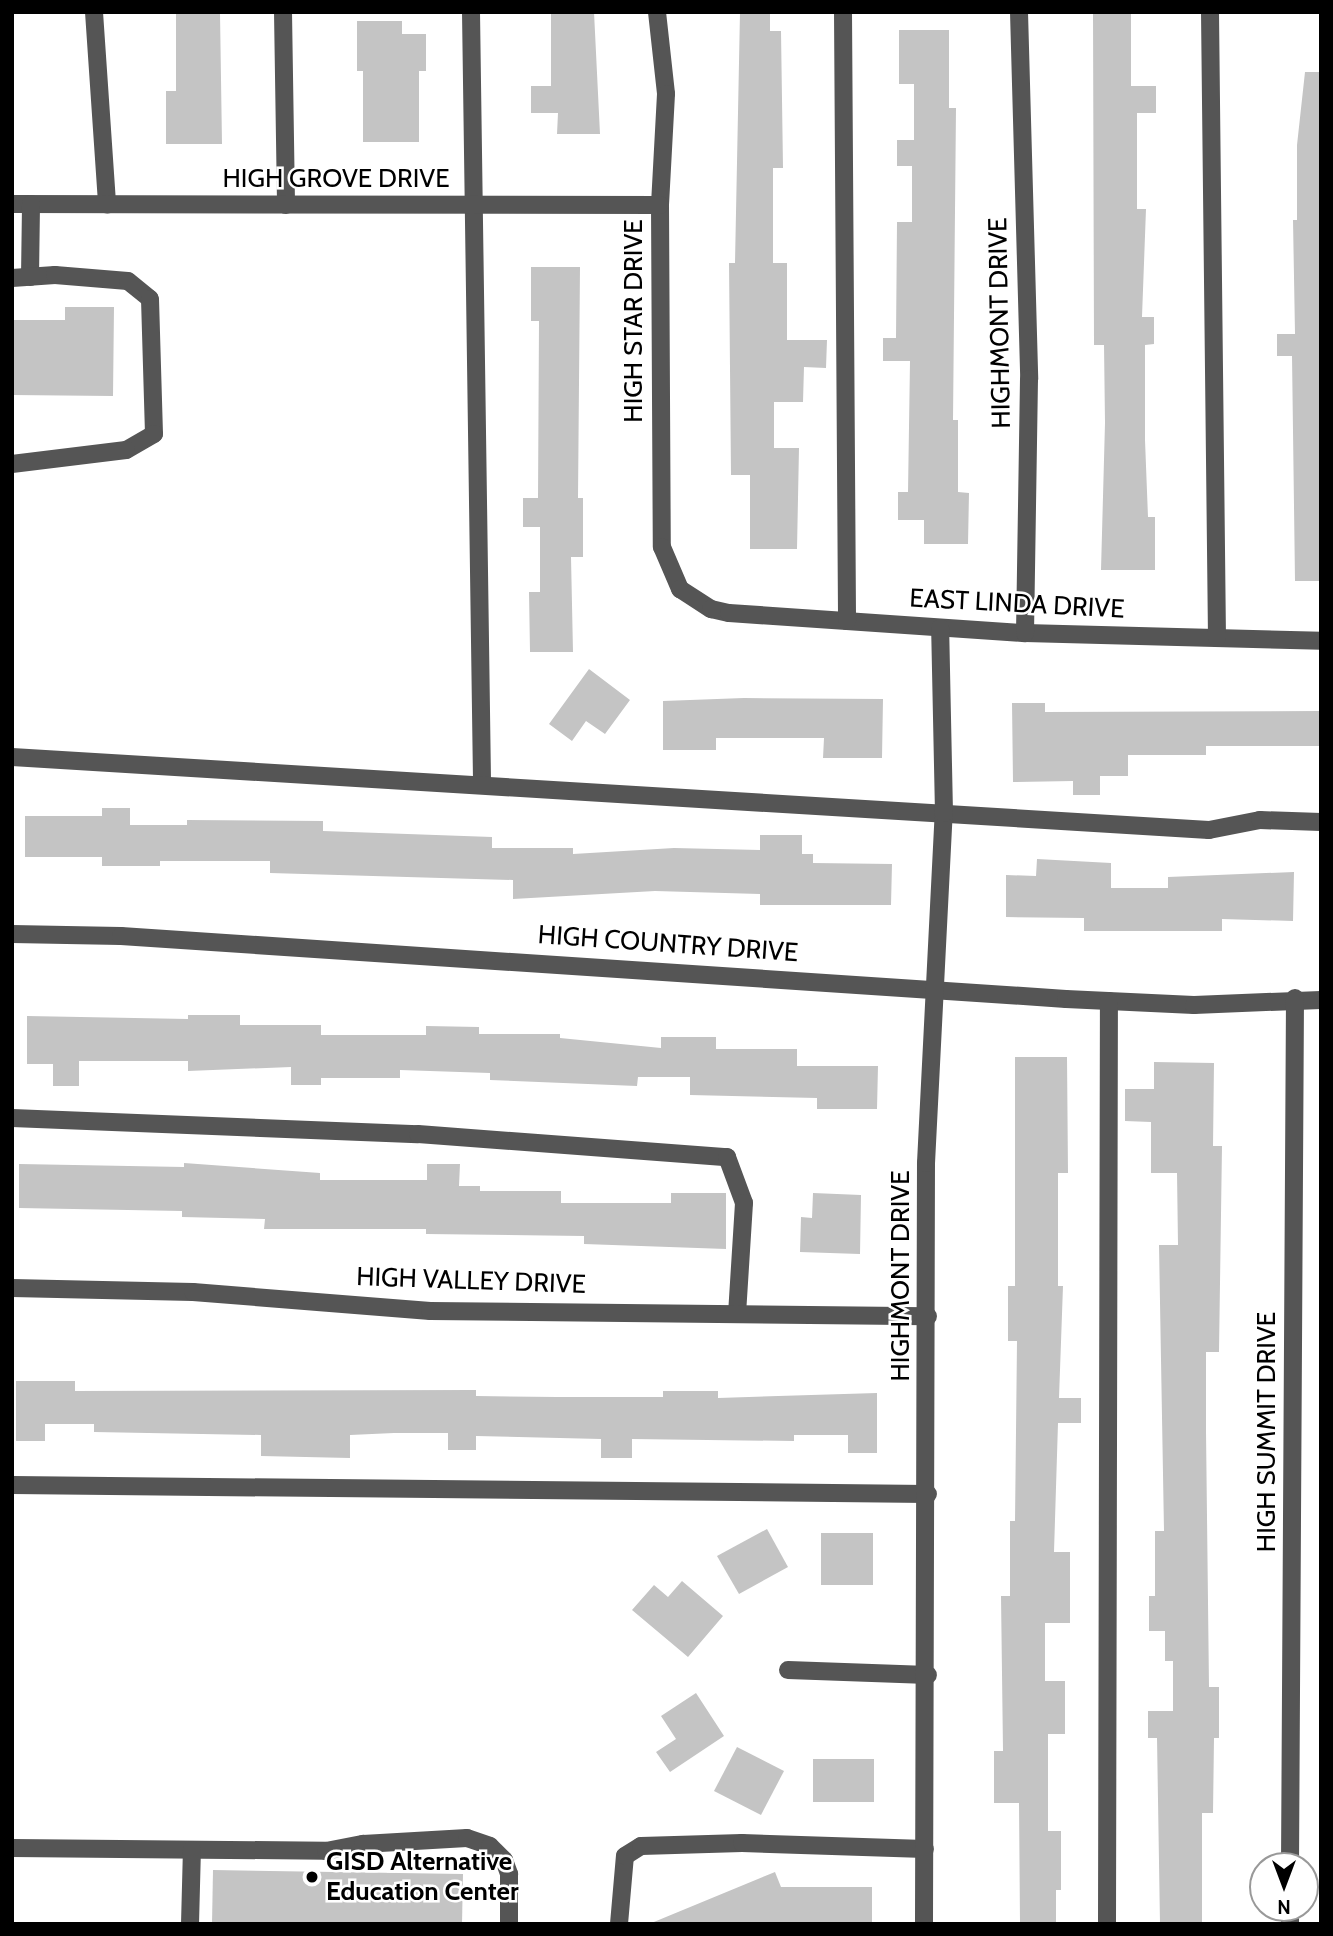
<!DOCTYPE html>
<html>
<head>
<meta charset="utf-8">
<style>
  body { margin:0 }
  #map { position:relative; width:1333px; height:1936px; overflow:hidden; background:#fff; font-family:Cabin,sans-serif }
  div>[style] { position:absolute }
  .building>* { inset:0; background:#c4c4c4 }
  .minor>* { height:18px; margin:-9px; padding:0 9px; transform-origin:9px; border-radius:9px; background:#555 }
  .dots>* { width:19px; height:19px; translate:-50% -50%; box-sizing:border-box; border:4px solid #fff; border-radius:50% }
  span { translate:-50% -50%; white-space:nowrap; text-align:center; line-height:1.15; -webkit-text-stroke:5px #fff; paint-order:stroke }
  .street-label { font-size:26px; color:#000 }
  .poi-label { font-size:26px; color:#000; font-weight:700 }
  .left { translate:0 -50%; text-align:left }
  .frame { position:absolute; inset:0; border:14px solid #000; pointer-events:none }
  .north { position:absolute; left:1249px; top:1852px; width:70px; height:70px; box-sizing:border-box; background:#fff; border:2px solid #999; border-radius:50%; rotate:180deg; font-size:19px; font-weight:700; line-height:28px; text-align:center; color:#000 }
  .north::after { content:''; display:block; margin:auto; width:24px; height:32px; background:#000; clip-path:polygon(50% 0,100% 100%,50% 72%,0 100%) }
</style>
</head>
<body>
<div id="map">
  <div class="building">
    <i style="clip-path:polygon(551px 12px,594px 12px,600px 134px,557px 134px,558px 113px,531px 113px,531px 86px,551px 86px)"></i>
    <i style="clip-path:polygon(740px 12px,770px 12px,770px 31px,781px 31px,783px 168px,773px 168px,773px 263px,787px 263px,787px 340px,827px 340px,826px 368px,804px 367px,803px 402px,774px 402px,774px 448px,799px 448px,797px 549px,750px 549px,750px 475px,731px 475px,729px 263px,735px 263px)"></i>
    <i style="clip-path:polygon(1093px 12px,1131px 12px,1131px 86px,1156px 86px,1156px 113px,1137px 113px,1137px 209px,1146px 209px,1142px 317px,1154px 317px,1154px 344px,1145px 345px,1145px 440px,1148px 517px,1155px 517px,1155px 570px,1101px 570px,1105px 423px,1104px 345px,1094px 345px)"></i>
    <i style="clip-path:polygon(176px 13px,220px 13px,222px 144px,166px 144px,166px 91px,176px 91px)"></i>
    <i style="clip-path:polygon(357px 21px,402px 21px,402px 34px,426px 34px,426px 71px,419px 71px,419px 142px,363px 142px,363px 71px,357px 71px)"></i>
    <i style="clip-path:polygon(899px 30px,949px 30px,949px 108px,956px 108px,953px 420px,958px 420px,958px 492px,969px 493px,968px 544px,924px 544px,924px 520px,898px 520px,898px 492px,908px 492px,910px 361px,883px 361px,883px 338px,896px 338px,897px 222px,912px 222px,912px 166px,897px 166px,897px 140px,914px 140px,914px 84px,899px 84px)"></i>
    <i style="clip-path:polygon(1305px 72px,1321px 72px,1321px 581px,1295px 581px,1292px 356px,1277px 356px,1277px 334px,1295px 334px,1293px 220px,1297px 220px,1297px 145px)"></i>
    <i style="clip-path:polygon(531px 267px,580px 267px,578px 498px,583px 498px,583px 557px,571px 557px,573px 652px,530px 652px,529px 592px,540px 592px,540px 527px,523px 527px,523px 498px,538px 498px,539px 321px,531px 321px)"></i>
    <i style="clip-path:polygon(65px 307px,114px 307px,113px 396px,12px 395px,12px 320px,65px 320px)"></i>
    <i style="clip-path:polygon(589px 669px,630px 700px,605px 734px,586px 721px,572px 741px,549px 724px)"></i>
    <i style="clip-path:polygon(744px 698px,883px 699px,882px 758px,823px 758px,824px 738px,716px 738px,716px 750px,663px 750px,663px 701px)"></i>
    <i style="clip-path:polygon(1012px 703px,1045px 703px,1045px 712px,1321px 711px,1321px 746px,1206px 746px,1206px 755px,1128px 755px,1128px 776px,1100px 776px,1100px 795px,1073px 795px,1073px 781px,1013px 782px)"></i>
    <i style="clip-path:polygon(102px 808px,130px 808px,130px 825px,187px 825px,187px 820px,323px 821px,323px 831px,492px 837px,492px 848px,573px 848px,573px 854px,674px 848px,760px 850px,760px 835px,802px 835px,802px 854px,813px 854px,813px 863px,892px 864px,891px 905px,760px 905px,760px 894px,655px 891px,513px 899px,513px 880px,270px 873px,270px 861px,160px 861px,160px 866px,102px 866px,102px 857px,25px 857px,25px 816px,102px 816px)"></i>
    <i style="clip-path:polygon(1037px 859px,1111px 863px,1111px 888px,1168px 888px,1168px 877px,1294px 872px,1293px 921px,1222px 919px,1222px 931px,1084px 931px,1084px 918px,1006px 917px,1006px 875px,1036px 876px)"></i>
    <i style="clip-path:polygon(188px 1015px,240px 1015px,240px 1025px,321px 1025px,321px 1035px,426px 1035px,426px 1026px,479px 1027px,479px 1034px,560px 1034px,560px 1038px,661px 1048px,661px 1037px,716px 1037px,716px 1049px,797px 1049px,797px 1066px,878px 1066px,877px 1109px,817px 1109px,817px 1098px,690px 1095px,690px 1077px,638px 1077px,637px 1086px,490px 1080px,490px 1073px,400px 1070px,400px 1078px,321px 1078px,321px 1085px,291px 1085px,291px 1067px,188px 1071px,188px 1061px,79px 1061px,79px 1086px,53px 1086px,53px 1064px,27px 1064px,27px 1016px,188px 1019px)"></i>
    <i style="clip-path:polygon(1015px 1057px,1067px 1057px,1068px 1173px,1058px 1173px,1058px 1286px,1063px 1286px,1059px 1398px,1081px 1398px,1081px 1423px,1058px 1423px,1054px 1552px,1070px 1552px,1070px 1623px,1045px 1623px,1045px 1681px,1065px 1681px,1065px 1734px,1048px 1734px,1048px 1831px,1061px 1831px,1061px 1890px,1056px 1890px,1056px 1924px,1020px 1924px,1019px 1803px,994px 1803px,994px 1751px,1003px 1751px,1001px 1596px,1010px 1596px,1010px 1521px,1015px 1521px,1017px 1341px,1008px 1341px,1008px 1286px,1015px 1286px)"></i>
    <i style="clip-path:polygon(1154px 1062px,1214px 1063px,1213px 1146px,1222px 1146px,1219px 1352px,1206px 1352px,1206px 1431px,1209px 1687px,1219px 1687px,1219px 1738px,1214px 1738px,1213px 1813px,1202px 1813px,1202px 1924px,1160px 1924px,1157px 1738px,1148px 1738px,1148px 1711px,1173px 1711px,1173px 1661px,1165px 1661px,1165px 1631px,1149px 1631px,1149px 1596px,1155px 1596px,1155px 1531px,1164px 1531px,1159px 1245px,1178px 1245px,1177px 1173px,1151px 1173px,1151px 1122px,1125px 1121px,1125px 1089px,1154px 1089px)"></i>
    <i style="clip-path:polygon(184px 1163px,320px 1173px,320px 1180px,427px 1180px,427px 1164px,460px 1164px,459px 1186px,480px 1186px,480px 1191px,561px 1191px,561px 1203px,671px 1203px,671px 1193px,726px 1193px,726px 1249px,584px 1244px,584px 1236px,426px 1234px,426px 1229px,264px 1229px,265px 1219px,182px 1217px,182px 1211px,19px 1208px,19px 1164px,184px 1167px)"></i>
    <i style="clip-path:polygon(813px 1193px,861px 1195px,860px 1254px,800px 1252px,801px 1217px,812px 1218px)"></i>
    <i style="clip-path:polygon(16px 1381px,75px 1381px,75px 1391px,476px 1390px,476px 1396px,557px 1397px,663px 1397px,663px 1391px,718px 1391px,718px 1398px,877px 1393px,877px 1453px,848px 1453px,848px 1435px,794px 1435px,794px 1441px,632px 1439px,632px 1458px,601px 1458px,601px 1439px,476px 1436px,476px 1450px,448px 1450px,448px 1433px,394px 1433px,350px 1435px,350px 1458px,261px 1456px,261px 1435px,94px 1432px,94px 1424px,45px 1424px,45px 1441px,16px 1441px)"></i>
    <i style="clip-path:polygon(767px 1529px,788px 1567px,739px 1594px,717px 1556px)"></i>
    <i style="clip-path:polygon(821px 1533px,873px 1533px,873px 1585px,821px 1585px)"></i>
    <i style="clip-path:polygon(682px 1581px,723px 1616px,688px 1657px,632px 1610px,654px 1585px,668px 1597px)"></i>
    <i style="clip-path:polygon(696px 1693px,724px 1736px,670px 1772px,656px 1752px,676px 1739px,661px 1716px)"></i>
    <i style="clip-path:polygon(737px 1747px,784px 1771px,761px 1815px,714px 1791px)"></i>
    <i style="clip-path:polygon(813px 1759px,874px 1759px,874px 1802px,813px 1802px)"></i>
    <i style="clip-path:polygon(213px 1870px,463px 1874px,462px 1924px,212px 1924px)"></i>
    <i style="clip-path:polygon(775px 1872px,781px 1887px,872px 1887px,872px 1924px,649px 1924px)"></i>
  </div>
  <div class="minor">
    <i style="left:94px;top:12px;width:193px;rotate:86.1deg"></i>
    <i style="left:283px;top:12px;width:193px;rotate:89.1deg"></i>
    <i style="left:471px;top:12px;width:773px;rotate:89.18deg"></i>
    <i style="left:657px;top:12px;width:82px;rotate:83.7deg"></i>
    <i style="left:666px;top:94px;width:111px;rotate:93.1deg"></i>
    <i style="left:660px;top:205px;width:342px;rotate:89.7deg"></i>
    <i style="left:662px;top:547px;width:46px;rotate:66.8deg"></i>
    <i style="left:680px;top:589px;width:37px;rotate:33deg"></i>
    <i style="left:711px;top:609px;width:18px;rotate:13deg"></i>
    <i style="left:729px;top:613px;width:297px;rotate:3.9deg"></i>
    <i style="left:1025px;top:633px;width:296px;rotate:1.5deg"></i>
    <i style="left:843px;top:12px;width:609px;rotate:89.62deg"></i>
    <i style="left:1019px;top:12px;width:367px;rotate:88.4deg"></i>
    <i style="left:1029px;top:379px;width:254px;rotate:90.9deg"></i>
    <i style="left:1210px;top:12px;width:626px;rotate:89.36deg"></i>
    <i style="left:12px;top:204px;width:648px;rotate:0.09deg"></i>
    <i style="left:30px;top:277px;width:73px;rotate:-89.2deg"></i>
    <i style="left:12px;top:278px;width:43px;rotate:-4deg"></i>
    <i style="left:55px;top:275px;width:73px;rotate:4.7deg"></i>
    <i style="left:128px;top:281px;width:28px;rotate:39deg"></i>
    <i style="left:150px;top:299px;width:135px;rotate:88.3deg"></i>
    <i style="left:154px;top:434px;width:32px;rotate:150deg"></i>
    <i style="left:126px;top:450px;width:115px;rotate:173deg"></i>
    <i style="left:12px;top:757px;width:1199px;rotate:3.49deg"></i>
    <i style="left:1209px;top:830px;width:52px;rotate:-11.1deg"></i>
    <i style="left:1260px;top:820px;width:61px;rotate:1.9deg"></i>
    <i style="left:12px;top:934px;width:109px;rotate:1.1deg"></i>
    <i style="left:121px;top:936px;width:947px;rotate:3.81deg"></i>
    <i style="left:1066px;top:999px;width:128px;rotate:2.7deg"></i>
    <i style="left:1194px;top:1005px;width:127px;rotate:-2.3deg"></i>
    <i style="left:12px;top:1118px;width:406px;rotate:2.3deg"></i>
    <i style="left:418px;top:1134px;width:310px;rotate:4.3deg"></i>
    <i style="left:727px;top:1157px;width:49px;rotate:69.7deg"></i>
    <i style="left:744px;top:1203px;width:110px;rotate:93.6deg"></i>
    <i style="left:12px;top:1288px;width:181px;rotate:1.3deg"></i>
    <i style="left:193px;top:1292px;width:238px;rotate:4.6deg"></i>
    <i style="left:430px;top:1311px;width:498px;rotate:0.6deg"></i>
    <i style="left:12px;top:1485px;width:916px;rotate:0.56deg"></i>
    <i style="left:788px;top:1670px;width:140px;rotate:2deg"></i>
    <i style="left:12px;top:1848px;width:314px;rotate:0.5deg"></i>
    <i style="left:326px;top:1851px;width:38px;rotate:-11deg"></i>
    <i style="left:363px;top:1844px;width:104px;rotate:-3.3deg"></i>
    <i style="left:467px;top:1838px;width:24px;rotate:19deg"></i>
    <i style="left:490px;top:1846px;width:20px;rotate:45deg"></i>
    <i style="left:504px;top:1860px;width:15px;rotate:70deg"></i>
    <i style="left:509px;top:1874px;width:50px;rotate:90deg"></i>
    <i style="left:1290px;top:1866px;width:868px;rotate:-89.67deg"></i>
    <i style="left:190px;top:1924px;width:74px;rotate:-88.5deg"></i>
    <i style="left:619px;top:1924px;width:68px;rotate:-85deg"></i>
    <i style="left:625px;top:1856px;width:19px;rotate:-32deg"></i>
    <i style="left:641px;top:1846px;width:101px;rotate:-1.7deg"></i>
    <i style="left:742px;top:1843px;width:183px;rotate:1.9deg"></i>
    <i style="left:924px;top:1924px;width:761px;rotate:-89.85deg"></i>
    <i style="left:926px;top:1163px;width:350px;rotate:-87.1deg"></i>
    <i style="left:944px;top:813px;width:185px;rotate:-91.2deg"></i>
    <i style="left:1107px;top:1924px;width:923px;rotate:-89.88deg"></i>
    <i style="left:1290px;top:1924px;width:16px;rotate:-90deg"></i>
  </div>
  <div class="dots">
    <i style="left:312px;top:1877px;background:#000"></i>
  </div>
  <div class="street-label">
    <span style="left:336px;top:179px">HIGH GROVE DRIVE</span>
    <span style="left:634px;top:321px;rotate:-90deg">HIGH STAR DRIVE</span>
    <span style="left:1000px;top:323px;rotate:-91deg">HIGHMONT DRIVE</span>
    <span style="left:1017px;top:604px;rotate:3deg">EAST LINDA DRIVE</span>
    <span style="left:668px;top:944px;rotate:4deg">HIGH COUNTRY DRIVE</span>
    <span style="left:901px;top:1276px;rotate:-90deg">HIGHMONT DRIVE</span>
    <span style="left:471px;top:1281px;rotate:2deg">HIGH VALLEY DRIVE</span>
    <span style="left:1267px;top:1432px;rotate:-90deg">HIGH SUMMIT DRIVE</span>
  </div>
  <div class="poi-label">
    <span class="left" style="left:326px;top:1877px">GISD Alternative<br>Education Center</span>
  </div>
  <div class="frame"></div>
  <div class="north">N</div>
</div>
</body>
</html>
